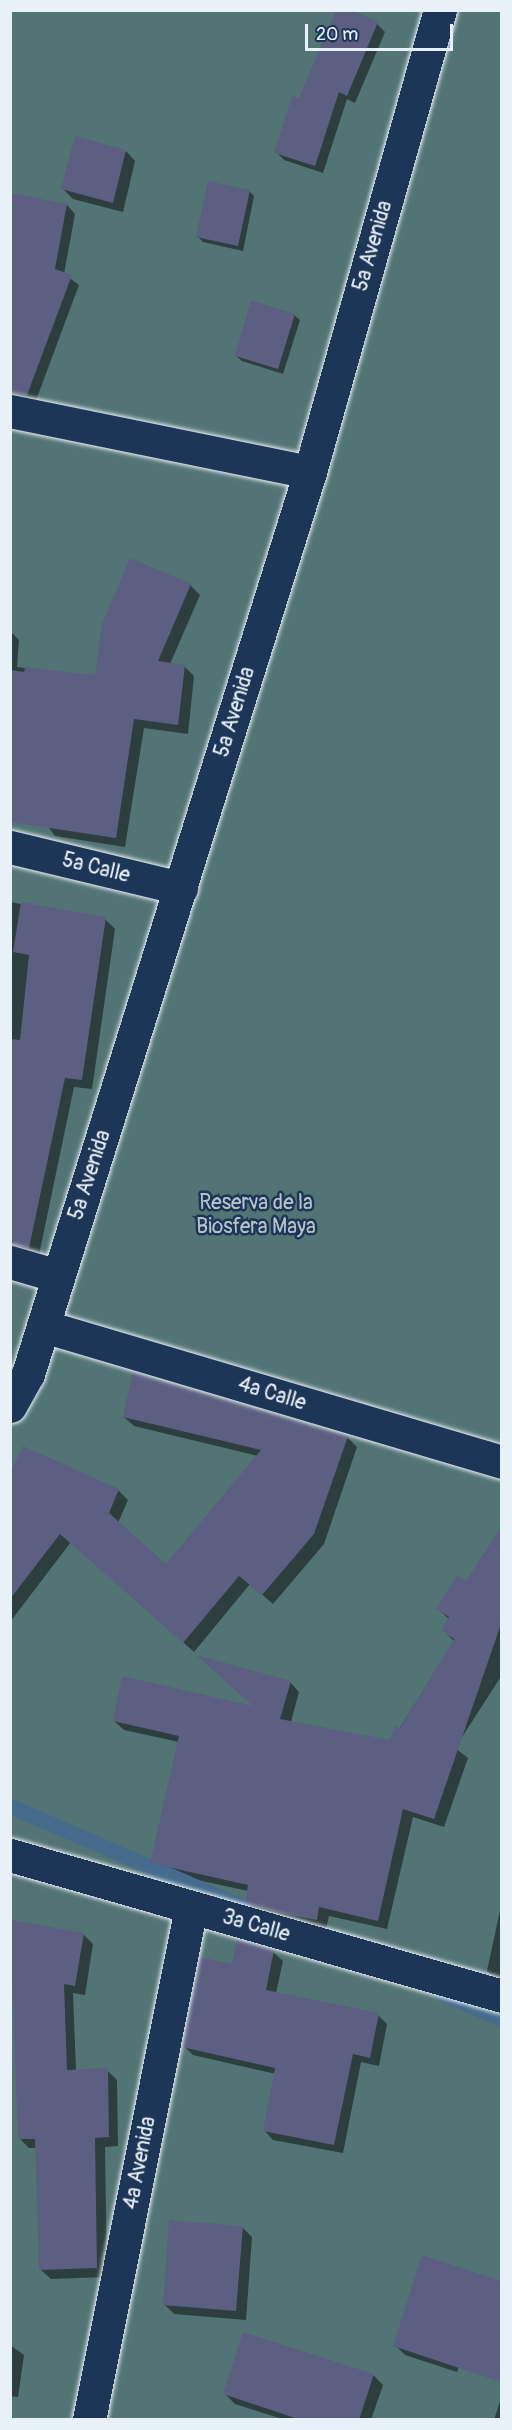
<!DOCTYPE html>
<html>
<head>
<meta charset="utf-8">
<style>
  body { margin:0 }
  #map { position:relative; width:512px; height:2430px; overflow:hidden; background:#2f4163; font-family:Pangolin,sans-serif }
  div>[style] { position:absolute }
  .green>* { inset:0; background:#537474 }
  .shadow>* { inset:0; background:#0007 }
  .stream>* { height:15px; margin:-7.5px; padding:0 7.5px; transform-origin:7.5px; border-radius:7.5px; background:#466b8d }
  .building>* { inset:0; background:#5c5f82 }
  .roads { filter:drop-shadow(0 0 2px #e8f1f8) drop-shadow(0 0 2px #e8f1f8) }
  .minor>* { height:33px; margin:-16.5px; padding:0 16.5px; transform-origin:16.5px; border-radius:16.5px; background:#1d3557 }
  .tertiary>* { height:33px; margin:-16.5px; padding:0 16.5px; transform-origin:16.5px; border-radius:16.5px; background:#1d3557 }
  span { translate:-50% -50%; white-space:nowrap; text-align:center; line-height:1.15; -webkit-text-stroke:5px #1d3557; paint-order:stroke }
  .street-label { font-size:21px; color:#e8f1f8 }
  .park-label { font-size:21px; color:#b4c5ca }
  .frame { position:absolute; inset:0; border:12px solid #e8f1f8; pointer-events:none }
  .scale { position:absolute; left:305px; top:24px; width:148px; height:27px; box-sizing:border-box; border:3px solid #e8f1f8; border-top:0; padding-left:8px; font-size:18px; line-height:21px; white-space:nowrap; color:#e8f1f8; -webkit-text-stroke:4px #1d3557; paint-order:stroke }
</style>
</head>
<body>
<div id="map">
  <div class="green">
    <i style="clip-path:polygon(11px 11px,501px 11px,501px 2419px,11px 2420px)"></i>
  </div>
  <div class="shadow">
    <i style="clip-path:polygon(348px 10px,377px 24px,385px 32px,355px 103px,347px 99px,323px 173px,284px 160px,276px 152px)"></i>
    <i style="clip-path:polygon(126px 151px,135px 161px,123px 212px,73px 199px,63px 189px)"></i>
    <i style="clip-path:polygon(249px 191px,254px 196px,243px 251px,203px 242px,198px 237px)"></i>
    <i style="clip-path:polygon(10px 195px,67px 205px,75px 214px,64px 274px,79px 285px,35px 403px,10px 395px)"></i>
    <i style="clip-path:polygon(294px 315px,300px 320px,283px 374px,242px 361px,236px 356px)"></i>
    <i style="clip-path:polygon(190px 585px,200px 595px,170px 664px,184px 666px,194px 676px,188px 734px,144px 728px,125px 847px,55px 836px,10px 776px,10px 631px,19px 640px,17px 667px,96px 677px)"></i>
    <i style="clip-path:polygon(10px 902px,105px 919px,115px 929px,92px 1089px,74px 1087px,39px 1255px,10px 1249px)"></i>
    <i style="clip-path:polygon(124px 1417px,347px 1437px,357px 1447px,324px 1544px,273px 1604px,250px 1584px,194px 1652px,71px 1542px,10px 1622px,10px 1477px,118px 1490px,128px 1500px,118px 1523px,166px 1566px,258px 1456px,134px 1426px)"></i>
    <i style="clip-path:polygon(496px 1539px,502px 1542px,502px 1675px,455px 1748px,468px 1758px,444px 1827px,413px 1817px,387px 1929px,329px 1916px,326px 1929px,256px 1912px,246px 1902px,248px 1891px,161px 1872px,152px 1862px,179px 1742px,124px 1730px,114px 1721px,257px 1708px,290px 1682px,299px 1692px,291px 1722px,391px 1742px,454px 1641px,443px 1630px,450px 1620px,438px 1609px,467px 1584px)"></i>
    <i style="clip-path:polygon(502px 1901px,502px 1983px,487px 1971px)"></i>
    <i style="clip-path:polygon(13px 1922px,84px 1935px,93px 1944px,85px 1995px,73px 1993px,76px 2071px,107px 2070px,117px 2080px,118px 2146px,105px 2147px,107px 2277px,51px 2279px,41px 2270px,37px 2148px,29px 2148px,19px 2138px,14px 1982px,10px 1978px)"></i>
    <i style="clip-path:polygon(273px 1952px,283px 1961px,276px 1993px,378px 2015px,387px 2024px,379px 2066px,361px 2062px,343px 2153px,273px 2140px,264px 2130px,276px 2074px,193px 2055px,184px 2046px,233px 1966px)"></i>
    <i style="clip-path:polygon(242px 2227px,252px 2237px,246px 2320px,174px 2314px,164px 2304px)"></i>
    <i style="clip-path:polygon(485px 2284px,457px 2372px,405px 2355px,395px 2345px)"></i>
    <i style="clip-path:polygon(10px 2345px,24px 2355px,18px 2397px,10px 2396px)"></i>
    <i style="clip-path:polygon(373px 2375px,383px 2385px,371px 2420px,285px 2420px,235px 2404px,225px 2394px)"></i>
    <i style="clip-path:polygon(502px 2395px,502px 2420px,494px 2420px)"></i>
  </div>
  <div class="stream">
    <i style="left:10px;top:1806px;width:254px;rotate:23.4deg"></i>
    <i style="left:441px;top:1993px;width:66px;rotate:23.1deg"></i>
  </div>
  <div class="building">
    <i style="clip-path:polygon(336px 10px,351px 10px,378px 22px,347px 96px,339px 92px,315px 166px,274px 153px,292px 96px,299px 98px)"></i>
    <i style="clip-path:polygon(75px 136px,126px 150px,113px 203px,61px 189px)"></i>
    <i style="clip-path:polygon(208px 181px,250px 190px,238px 246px,196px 237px)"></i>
    <i style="clip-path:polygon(10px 193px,67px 204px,55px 269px,72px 275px,27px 395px,10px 393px)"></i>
    <i style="clip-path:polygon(251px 300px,295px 314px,278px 369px,235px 356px)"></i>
    <i style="clip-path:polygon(130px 558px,191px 584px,158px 661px,185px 665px,178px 725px,134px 719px,116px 838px,10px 822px,10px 670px,24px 672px,25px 667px,95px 675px,102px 624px)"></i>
    <i style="clip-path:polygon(21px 902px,106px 917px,82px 1080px,65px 1078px,29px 1248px,10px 1244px,10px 1039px,20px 1040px,29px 955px,13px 952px)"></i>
    <i style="clip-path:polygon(133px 1372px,348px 1436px,314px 1534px,262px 1595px,239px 1576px,183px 1643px,60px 1534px,10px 1599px,10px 1473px,23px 1446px,119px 1489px,109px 1513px,166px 1564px,261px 1450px,123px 1417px)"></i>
    <i style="clip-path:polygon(501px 1527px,501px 1624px,434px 1819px,403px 1809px,378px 1921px,319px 1907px,317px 1920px,282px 1913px,245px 1903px,248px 1885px,150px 1863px,179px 1736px,113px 1721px,122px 1676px,253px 1706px,196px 1655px,291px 1681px,280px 1719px,390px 1740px,395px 1726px,400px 1728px,454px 1639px,441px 1630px,449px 1617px,436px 1609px,457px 1575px,466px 1581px)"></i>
    <i style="clip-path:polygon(10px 1920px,84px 1933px,75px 1986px,64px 1984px,67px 2070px,108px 2068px,109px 2137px,95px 2138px,97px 2268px,39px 2270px,35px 2139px,18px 2139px)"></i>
    <i style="clip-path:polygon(237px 1940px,274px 1950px,266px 1990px,379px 2013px,370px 2058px,353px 2054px,334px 2145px,263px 2131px,275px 2068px,182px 2047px,200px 1957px,232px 1964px)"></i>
    <i style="clip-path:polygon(169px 2220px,243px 2226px,236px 2311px,163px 2305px)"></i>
    <i style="clip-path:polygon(422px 2255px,501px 2281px,501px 2382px,393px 2346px)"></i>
    <i style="clip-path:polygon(243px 2332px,374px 2374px,359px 2420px,301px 2420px,223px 2394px)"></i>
  </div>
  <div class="roads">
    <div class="minor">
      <i style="left:10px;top:411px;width:306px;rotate:11.5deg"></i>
      <i style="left:10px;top:847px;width:176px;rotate:13.5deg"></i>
      <i style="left:10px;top:1262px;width:50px;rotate:16.3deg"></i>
      <i style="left:43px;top:1326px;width:479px;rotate:16.5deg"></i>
      <i style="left:10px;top:1855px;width:512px;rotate:15.99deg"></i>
      <i style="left:89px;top:2420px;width:523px;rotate:-78.75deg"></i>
    </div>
    <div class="tertiary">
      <i style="left:10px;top:1406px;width:37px;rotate:-61deg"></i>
      <i style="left:28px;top:1374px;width:945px;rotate:-72.64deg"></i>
      <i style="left:310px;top:472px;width:480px;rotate:-74.3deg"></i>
    </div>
  </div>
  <div class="street-label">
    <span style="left:373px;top:246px;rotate:-74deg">5a Avenida</span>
    <span style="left:235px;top:712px;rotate:-73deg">5a Avenida</span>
    <span style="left:96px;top:868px;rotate:14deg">5a Calle</span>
    <span style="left:90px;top:1175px;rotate:-72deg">5a Avenida</span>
    <span style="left:272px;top:1394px;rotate:17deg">4a Calle</span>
    <span style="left:256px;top:1926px;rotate:16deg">3a Calle</span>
    <span style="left:140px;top:2163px;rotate:-79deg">4a Avenida</span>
  </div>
  <div class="park-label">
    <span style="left:256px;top:1215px">Reserva de la<br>Biosfera Maya</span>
  </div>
  <div class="frame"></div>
  <div class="scale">20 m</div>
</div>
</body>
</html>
